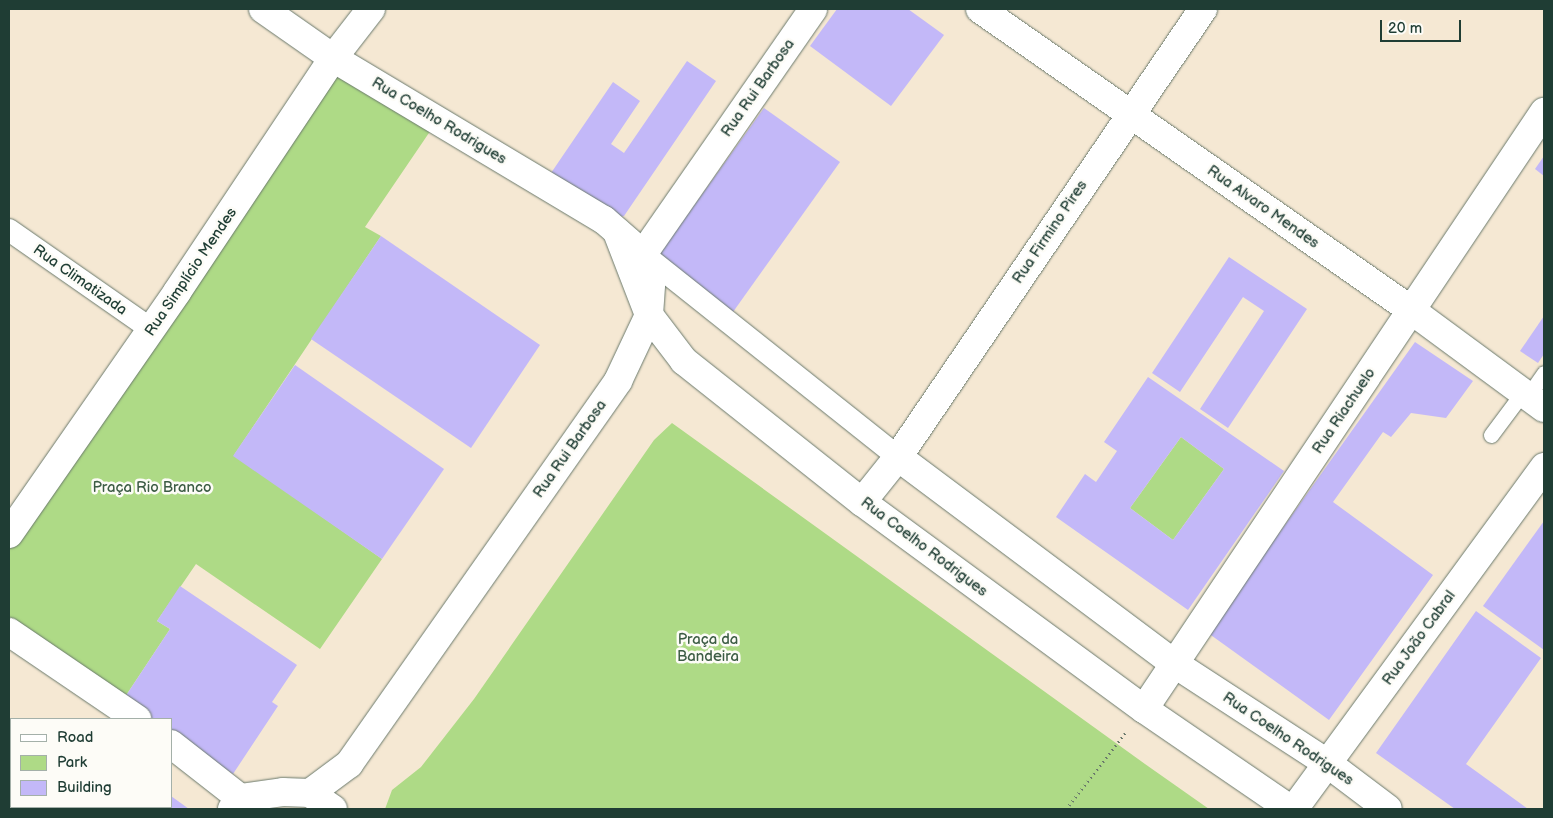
<!DOCTYPE html>
<html>
<head>
<meta charset="utf-8">
<style>
  body { margin:0 }
  #map { position:relative; width:1553px; height:818px; overflow:hidden; background:#f5e8d3; font-family:"Balsamiq Sans",sans-serif }
  div>[style] { position:absolute }
  .green>* { inset:0; background:#aeda86 }
  .building>* { inset:0; background:#c3b8f8 }
  .path>* { height:3px; margin-top:-1.5px; transform-origin:0; background:repeating-linear-gradient(90deg,#6a796c 0 1px,transparent 0 5px) }
  .roads { filter:drop-shadow(0 0 1px #6a796c) drop-shadow(0 0 1px #6a796c) }
  .service>* { height:15px; margin:-7.5px; padding:0 7.5px; transform-origin:7.5px; border-radius:7.5px; background:#fff }
  .pedestrian>* { height:22px; margin:-11px; padding:0 11px; transform-origin:11px; border-radius:11px; background:#fff }
  .minor>* { height:28px; margin:-14px; padding:0 14px; transform-origin:14px; border-radius:14px; background:#fff }
  .tertiary>* { height:28px; margin:-14px; padding:0 14px; transform-origin:14px; border-radius:14px; background:#fff }
  span { translate:-50% -50%; white-space:nowrap; text-align:center; line-height:1.15; -webkit-text-stroke:5px #fdfcf7; paint-order:stroke }
  .street-label { font-size:15px; color:#1f3d34 }
  .park-label { font-size:15px; color:#3c5c44 }
  .frame { position:absolute; inset:0; border:10px solid #1f3d34; pointer-events:none }
  .legend { position:absolute; left:10px; top:718px; width:162px; height:90px; box-sizing:border-box; background:#fdfcf7; border:1px solid #a4b0a9; margin:0; padding:6px 9px; list-style:none; font-size:15px; color:#1f3d34 }
  .legend li { display:flex; align-items:center; gap:10px; height:25px }
  .legend b { width:25px; border:1px solid #a4b0a9 }
  .scale { position:absolute; left:1380px; top:20px; width:81px; height:22px; box-sizing:border-box; border:2px solid #1f3d34; border-top:0; padding-left:6px; font-size:15px; line-height:18px; white-space:nowrap; color:#1f3d34; -webkit-text-stroke:4px #fdfcf7; paint-order:stroke }
</style>
</head>
<body>
<div id="map">
  <div class="green">
    <i style="clip-path:polygon(332px 68px,433px 127px,365px 227px,381px 236px,234px 455px,382px 559px,320px 649px,196px 564px,157px 621px,170px 629px,123px 700px,9px 622px,9px 544px)"></i>
    <i style="clip-path:polygon(672px 423px,1145px 764px,1209px 809px,385px 809px,392px 790px,421px 767px,474px 699px,654px 440px)"></i>
    <i style="clip-path:polygon(1181px 437px,1224px 469px,1173px 540px,1130px 508px)"></i>
  </div>
  <div class="building">
    <i style="clip-path:polygon(837px 9px,908px 9px,944px 35px,891px 106px,810px 46px)"></i>
    <i style="clip-path:polygon(687px 61px,716px 81px,624px 216px,617px 218px,551px 173px,613px 82px,640px 101px,611px 144px,624px 153px)"></i>
    <i style="clip-path:polygon(764px 108px,840px 162px,733px 312px,657px 257px)"></i>
    <i style="clip-path:polygon(1544px 156px,1544px 176px,1535px 169px)"></i>
    <i style="clip-path:polygon(381px 236px,540px 345px,471px 448px,311px 339px)"></i>
    <i style="clip-path:polygon(1229px 257px,1307px 309px,1228px 428px,1200px 409px,1264px 311px,1243px 297px,1180px 392px,1152px 373px)"></i>
    <i style="clip-path:polygon(1544px 316px,1544px 354px,1538px 363px,1520px 351px)"></i>
    <i style="clip-path:polygon(1415px 342px,1473px 381px,1446px 418px,1411px 413px,1391px 437px,1383px 432px,1333px 502px,1433px 575px,1329px 720px,1208px 633px)"></i>
    <i style="clip-path:polygon(295px 365px,444px 469px,382px 559px,233px 456px)"></i>
    <i style="clip-path:polygon(evenodd,1148px 377px,1284px 471px,1188px 610px,1056px 517px,1085px 474px,1096px 482px,1117px 451px,1104px 442px,1148px 377px,1181px 437px,1224px 469px,1173px 540px,1130px 508px,1181px 437px)"></i>
    <i style="clip-path:polygon(1544px 521px,1544px 650px,1483px 606px)"></i>
    <i style="clip-path:polygon(180px 586px,297px 665px,272px 702px,278px 706px,233px 774px,171px 732px,171px 719px,152px 719px,123px 700px,170px 629px,157px 621px)"></i>
    <i style="clip-path:polygon(1476px 611px,1541px 658px,1466px 764px,1528px 809px,1455px 809px,1376px 753px)"></i>
    <i style="clip-path:polygon(171px 796px,189px 809px,109px 809px,171px 807px)"></i>
  </div>
  <div class="path">
    <i style="left:1066px;top:809px;width:99px;rotate:-52deg"></i>
  </div>
  <div class="roads">
    <div class="service">
      <i style="left:1528px;top:396px;width:28px;rotate:-55deg"></i>
      <i style="left:1491px;top:435px;width:54px;rotate:-53.3deg"></i>
    </div>
    <div class="pedestrian">
      <i style="left:9px;top:230px;width:173px;rotate:34.9deg"></i>
      <i style="left:643px;top:254px;width:326px;rotate:38.5deg"></i>
    </div>
    <div class="minor">
      <i style="left:263px;top:9px;width:85px;rotate:35deg"></i>
      <i style="left:333px;top:58px;width:316px;rotate:30.9deg"></i>
      <i style="left:604px;top:220px;width:35px;rotate:41deg"></i>
      <i style="left:980px;top:9px;width:526px;rotate:34.93deg"></i>
      <i style="left:1411px;top:310px;width:165px;rotate:36.4deg"></i>
      <i style="left:617px;top:232px;width:89px;rotate:68.9deg"></i>
      <i style="left:649px;top:315px;width:58px;rotate:52.7deg"></i>
      <i style="left:684px;top:361px;width:227px;rotate:38.4deg"></i>
      <i style="left:862px;top:502px;width:350px;rotate:36.3deg"></i>
      <i style="left:1144px;top:709px;width:177px;rotate:34.4deg"></i>
      <i style="left:898px;top:457px;width:346px;rotate:36.8deg"></i>
      <i style="left:1175px;top:664px;width:181px;rotate:33.1deg"></i>
      <i style="left:1327px;top:763px;width:76px;rotate:37deg"></i>
      <i style="left:862px;top:502px;width:58px;rotate:-51.3deg"></i>
      <i style="left:898px;top:457px;width:542px;rotate:-55.75deg"></i>
      <i style="left:9px;top:534px;width:295px;rotate:-55.2deg"></i>
      <i style="left:177px;top:292px;width:281px;rotate:-56.3deg"></i>
      <i style="left:333px;top:58px;width:62px;rotate:-52.2deg"></i>
      <i style="left:1144px;top:709px;width:719px;rotate:-56.18deg"></i>
      <i style="left:310px;top:793px;width:28px;rotate:35deg"></i>
      <i style="left:1294px;top:809px;width:424px;rotate:-53.8deg"></i>
    </div>
    <div class="tertiary">
      <i style="left:9px;top:632px;width:155px;rotate:34.2deg"></i>
      <i style="left:171px;top:744px;width:88px;rotate:38deg"></i>
      <i style="left:232px;top:809px;width:14px;rotate:-54deg"></i>
      <i style="left:240px;top:798px;width:43px;rotate:-7.9deg"></i>
      <i style="left:283px;top:792px;width:27px;rotate:2deg"></i>
      <i style="left:310px;top:793px;width:49px;rotate:-36.6deg"></i>
      <i style="left:349px;top:764px;width:468px;rotate:-54.9deg"></i>
      <i style="left:618px;top:381px;width:73px;rotate:-64.8deg"></i>
      <i style="left:649px;top:315px;width:31px;rotate:-86deg"></i>
      <i style="left:651px;top:284px;width:31px;rotate:-105deg"></i>
      <i style="left:643px;top:254px;width:298px;rotate:-55.2deg"></i>
    </div>
  </div>
  <div class="street-label">
    <span style="left:758px;top:88px;rotate:-55deg">Rua Rui Barbosa</span>
    <span style="left:439px;top:121px;rotate:31deg">Rua Coelho Rodrigues</span>
    <span style="left:1263px;top:207px;rotate:35deg">Rua Alvaro Mendes</span>
    <span style="left:1050px;top:232px;rotate:-56deg">Rua Firmino Pires</span>
    <span style="left:191px;top:272px;rotate:-56deg">Rua Simplício Mendes</span>
    <span style="left:80px;top:280px;rotate:35deg">Rua Climatizada</span>
    <span style="left:1344px;top:411px;rotate:-56deg">Rua Riachuelo</span>
    <span style="left:570px;top:449px;rotate:-55deg">Rua Rui Barbosa</span>
    <span style="left:924px;top:547px;rotate:37deg">Rua Coelho Rodrigues</span>
    <span style="left:1419px;top:638px;rotate:-54deg">Rua João Cabral</span>
    <span style="left:1288px;top:739px;rotate:34deg">Rua Coelho Rodrigues</span>
  </div>
  <div class="park-label">
    <span style="left:152px;top:488px">Praça Rio Branco</span>
    <span style="left:708px;top:648px">Praça da<br>Bandeira</span>
  </div>
  <div class="frame"></div>
  <ul class="legend">
  <li><b style="height:6px;background:#fff"></b>Road</li>
  <li><b style="height:14px;background:#aeda86"></b>Park</li>
  <li><b style="height:14px;background:#c3b8f8"></b>Building</li>
  </ul>
  <div class="scale">20 m</div>
</div>
</body>
</html>
